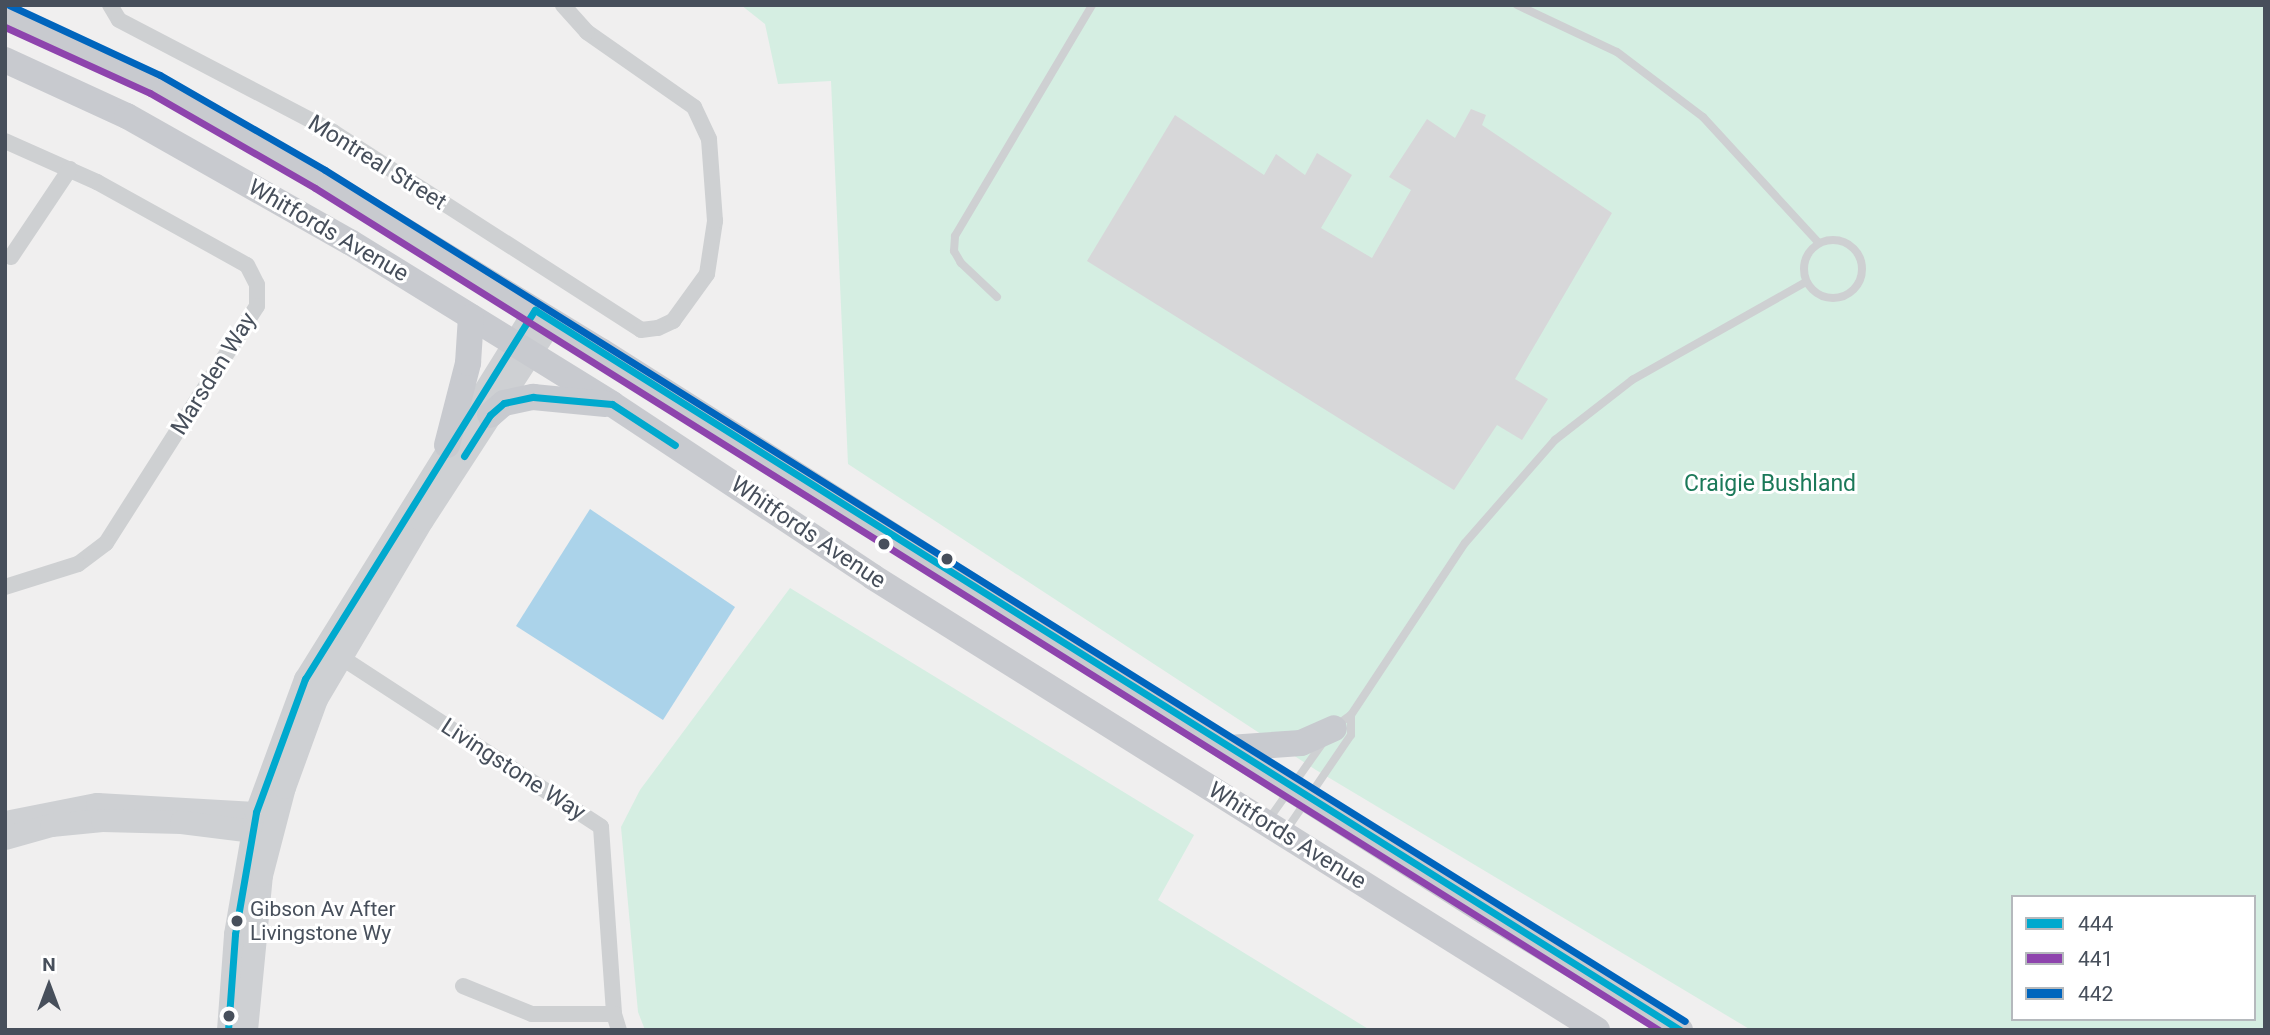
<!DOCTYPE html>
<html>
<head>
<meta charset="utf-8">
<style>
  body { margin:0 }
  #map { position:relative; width:2270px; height:1035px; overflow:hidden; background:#f0efef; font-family:Roboto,sans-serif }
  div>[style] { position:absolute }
  .green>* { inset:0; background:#d5eee2 }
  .water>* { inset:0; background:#abd3ea }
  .building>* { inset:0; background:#d7d7d9 }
  .lane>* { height:8px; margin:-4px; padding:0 4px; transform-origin:4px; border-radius:4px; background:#ced0d2 }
  .lane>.ring { margin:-4px; padding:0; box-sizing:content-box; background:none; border:8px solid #ced0d2; border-radius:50% }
  .street>* { height:16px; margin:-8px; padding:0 8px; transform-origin:8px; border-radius:8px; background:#ced0d2 }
  .secondary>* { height:23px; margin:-11.5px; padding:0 11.5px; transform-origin:11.5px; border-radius:11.5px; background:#ced0d3 }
  .primary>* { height:26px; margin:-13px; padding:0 13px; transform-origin:13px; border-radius:13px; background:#c8cacf }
  .bus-1>* { height:7px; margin:-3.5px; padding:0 3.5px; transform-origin:3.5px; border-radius:3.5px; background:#00a9ce }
  .bus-2>* { height:7px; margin:-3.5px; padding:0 3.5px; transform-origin:3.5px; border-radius:3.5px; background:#8e44ad }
  .bus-3>* { height:7px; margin:-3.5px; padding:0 3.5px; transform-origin:3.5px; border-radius:3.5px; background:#0065bd }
  .dots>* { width:19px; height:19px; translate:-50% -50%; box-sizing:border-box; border:4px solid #fff; border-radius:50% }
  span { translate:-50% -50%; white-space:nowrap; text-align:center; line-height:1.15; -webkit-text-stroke:6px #fff; paint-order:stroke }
  .bus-label { font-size:21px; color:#474f5b }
  .left { translate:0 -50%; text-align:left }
  .street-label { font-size:23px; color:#474f5b }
  .park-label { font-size:23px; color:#1b7959 }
  .frame { position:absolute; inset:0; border:7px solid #474f5b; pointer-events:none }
  .legend { position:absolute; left:2011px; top:895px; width:245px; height:126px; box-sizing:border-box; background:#fff; border:2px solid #b5b9bd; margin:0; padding:9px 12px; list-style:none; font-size:21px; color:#474f5b }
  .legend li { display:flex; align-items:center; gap:14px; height:35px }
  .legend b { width:35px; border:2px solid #b5b9bd }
  .north { position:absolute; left:14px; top:951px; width:70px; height:70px; -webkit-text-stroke:5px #fff; paint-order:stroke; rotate:0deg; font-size:19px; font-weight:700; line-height:28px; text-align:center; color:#474f5b }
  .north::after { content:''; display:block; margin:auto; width:24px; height:32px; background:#474f5b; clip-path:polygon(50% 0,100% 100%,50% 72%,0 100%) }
</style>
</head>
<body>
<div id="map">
  <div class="green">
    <i style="clip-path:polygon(evenodd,741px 5px,2265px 5px,2265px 1030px,1751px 1030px,1316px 770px,848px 464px,831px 81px,778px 84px,765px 24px,741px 5px,2013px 897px,2254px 897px,2254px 1019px,2013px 1019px,2013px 897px)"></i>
    <i style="clip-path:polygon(790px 588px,1194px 835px,1158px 900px,1370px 1030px,645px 1030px,638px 1012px,621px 827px,640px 790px)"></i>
  </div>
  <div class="water">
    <i style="clip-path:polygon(590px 509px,735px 607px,663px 720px,516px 626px)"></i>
  </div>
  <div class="building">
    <i style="clip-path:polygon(1471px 109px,1486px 115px,1482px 125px,1612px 213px,1515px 379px,1548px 399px,1522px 440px,1497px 425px,1454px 490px,1087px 261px,1175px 115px,1264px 175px,1276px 154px,1305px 175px,1317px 153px,1352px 175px,1321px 228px,1372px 258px,1411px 190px,1389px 177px,1427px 119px,1455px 138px)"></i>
  </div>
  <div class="lane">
    <i style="left:1517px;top:5px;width:110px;rotate:25.2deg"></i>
    <i style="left:1617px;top:52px;width:108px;rotate:37.1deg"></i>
    <i style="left:1703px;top:117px;width:171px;rotate:47.4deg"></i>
    <i class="ring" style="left:1804px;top:240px;width:50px;height:50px"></i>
    <i style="left:997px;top:297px;width:50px;rotate:-136.6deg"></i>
    <i style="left:961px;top:263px;width:14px;rotate:-120deg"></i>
    <i style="left:954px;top:251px;width:15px;rotate:-86deg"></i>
    <i style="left:955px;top:236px;width:269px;rotate:-59.3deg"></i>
    <i style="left:1337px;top:725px;width:17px;rotate:-36deg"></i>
    <i style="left:1351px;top:715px;width:206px;rotate:-56.5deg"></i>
    <i style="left:1465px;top:543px;width:137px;rotate:-48.9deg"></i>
    <i style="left:1555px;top:440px;width:98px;rotate:-37.9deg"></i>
    <i style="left:1632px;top:380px;width:200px;rotate:-29.4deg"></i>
    <i style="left:1269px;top:819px;width:95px;rotate:-54.8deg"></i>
    <i style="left:1285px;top:832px;width:117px;rotate:-55.8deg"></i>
    <i style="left:1351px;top:735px;width:20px;rotate:-90deg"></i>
  </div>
  <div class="street">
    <i style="left:110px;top:5px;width:17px;rotate:59deg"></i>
    <i style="left:119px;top:20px;width:242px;rotate:27.6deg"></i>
    <i style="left:333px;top:132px;width:366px;rotate:32.7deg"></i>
    <i style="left:641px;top:330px;width:17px;rotate:-7deg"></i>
    <i style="left:658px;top:328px;width:17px;rotate:-25deg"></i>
    <i style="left:673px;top:321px;width:58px;rotate:-54.1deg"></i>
    <i style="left:707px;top:274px;width:54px;rotate:-81.4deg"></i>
    <i style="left:715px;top:221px;width:82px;rotate:-94.2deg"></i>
    <i style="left:709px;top:139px;width:35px;rotate:-115deg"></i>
    <i style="left:694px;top:107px;width:131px;rotate:-145deg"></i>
    <i style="left:587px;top:32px;width:36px;rotate:-132deg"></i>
    <i style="left:5px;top:141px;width:101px;rotate:24deg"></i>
    <i style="left:97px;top:182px;width:171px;rotate:29deg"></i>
    <i style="left:247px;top:265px;width:22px;rotate:63deg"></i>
    <i style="left:257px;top:285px;width:21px;rotate:90deg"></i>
    <i style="left:257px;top:306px;width:281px;rotate:122.5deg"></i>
    <i style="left:106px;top:543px;width:35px;rotate:143deg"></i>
    <i style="left:78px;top:564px;width:77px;rotate:162.5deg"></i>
    <i style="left:11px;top:257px;width:106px;rotate:-56.2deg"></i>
    <i style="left:333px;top:652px;width:320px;rotate:33.1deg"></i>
    <i style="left:601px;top:827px;width:187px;rotate:86deg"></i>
    <i style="left:614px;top:1014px;width:17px;rotate:73deg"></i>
    <i style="left:463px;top:986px;width:74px;rotate:22.1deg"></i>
    <i style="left:532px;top:1014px;width:82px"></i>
  </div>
  <div class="secondary">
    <i style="left:5px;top:822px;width:94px;rotate:-11.1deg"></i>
    <i style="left:97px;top:804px;width:172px;rotate:3.3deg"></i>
    <i style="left:5px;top:838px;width:48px;rotate:-15.8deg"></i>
    <i style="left:51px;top:825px;width:51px;rotate:-5.6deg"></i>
    <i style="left:102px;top:820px;width:79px;rotate:1.5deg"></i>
    <i style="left:181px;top:822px;width:88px;rotate:7.2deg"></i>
    <i style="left:228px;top:1030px;width:96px;rotate:-85.8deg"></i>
    <i style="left:235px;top:934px;width:124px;rotate:-80.2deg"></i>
    <i style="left:256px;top:812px;width:142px;rotate:-69.8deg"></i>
    <i style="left:305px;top:679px;width:435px;rotate:-58.1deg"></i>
    <i style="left:246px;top:1030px;width:156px;rotate:-84.5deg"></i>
    <i style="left:261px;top:875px;width:91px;rotate:-75.4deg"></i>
    <i style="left:284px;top:787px;width:94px;rotate:-70deg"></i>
    <i style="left:316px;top:699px;width:208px;rotate:-59.4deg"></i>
    <i style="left:422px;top:520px;width:237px;rotate:-57deg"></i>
  </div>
  <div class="primary">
    <i style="left:5px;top:15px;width:165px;rotate:24.7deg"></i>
    <i style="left:155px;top:84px;width:190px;rotate:29.9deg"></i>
    <i style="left:320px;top:179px;width:329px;rotate:31.5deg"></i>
    <i style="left:601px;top:351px;width:1047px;rotate:32.4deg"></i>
    <i style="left:1485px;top:912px;width:228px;rotate:31.2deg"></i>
    <i style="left:5px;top:60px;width:134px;rotate:24.7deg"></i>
    <i style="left:127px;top:116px;width:256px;rotate:29.5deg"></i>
    <i style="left:350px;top:242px;width:308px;rotate:31.7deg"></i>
    <i style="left:612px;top:404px;width:313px;rotate:33.5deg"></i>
    <i style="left:873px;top:577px;width:854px;rotate:32.03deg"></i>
    <i style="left:490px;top:415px;width:18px;rotate:-41deg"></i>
    <i style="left:504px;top:403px;width:30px;rotate:-12deg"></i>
    <i style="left:533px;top:397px;width:73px;rotate:5.5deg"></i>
    <i style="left:447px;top:445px;width:85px;rotate:-75.6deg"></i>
    <i style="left:468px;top:363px;width:46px;rotate:-86.3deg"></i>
    <i style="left:1229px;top:748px;width:72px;rotate:-4deg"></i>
    <i style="left:1301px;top:743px;width:36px;rotate:-24deg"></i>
  </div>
  <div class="bus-1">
    <i style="left:464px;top:456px;width:49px;rotate:-57.6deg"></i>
    <i style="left:490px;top:415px;width:18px;rotate:-41deg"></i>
    <i style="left:504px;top:403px;width:30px;rotate:-12deg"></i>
    <i style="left:533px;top:397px;width:79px;rotate:5.1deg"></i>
    <i style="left:612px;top:404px;width:75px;rotate:33.1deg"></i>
    <i style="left:228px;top:1030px;width:96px;rotate:-85.8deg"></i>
    <i style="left:235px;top:934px;width:124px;rotate:-80.2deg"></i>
    <i style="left:256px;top:812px;width:142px;rotate:-69.8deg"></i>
    <i style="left:305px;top:679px;width:435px;rotate:-58.1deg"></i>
    <i style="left:535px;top:310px;width:1353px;rotate:32.16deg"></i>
  </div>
  <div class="bus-2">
    <i style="left:5px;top:27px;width:159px;rotate:24.5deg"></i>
    <i style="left:150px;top:93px;width:190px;rotate:29.9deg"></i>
    <i style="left:315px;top:188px;width:1586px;rotate:32.07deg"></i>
  </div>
  <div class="bus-3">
    <i style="left:9px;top:5px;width:166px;rotate:24.9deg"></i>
    <i style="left:160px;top:75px;width:190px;rotate:29.9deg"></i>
    <i style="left:325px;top:170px;width:1604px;rotate:32.04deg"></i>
  </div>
  <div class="dots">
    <i style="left:884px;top:544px;background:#474f5b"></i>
    <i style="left:947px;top:559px;background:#474f5b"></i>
    <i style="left:237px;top:921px;background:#474f5b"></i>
    <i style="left:229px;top:1016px;background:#474f5b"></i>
  </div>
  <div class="bus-label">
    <span class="left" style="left:250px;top:921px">Gibson Av After<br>Livingstone Wy</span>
  </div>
  <div class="street-label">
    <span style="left:377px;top:163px;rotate:32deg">Montreal Street</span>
    <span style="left:328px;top:231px;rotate:30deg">Whitfords Avenue</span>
    <span style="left:214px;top:374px;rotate:-58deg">Marsden Way</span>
    <span style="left:808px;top:533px;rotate:34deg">Whitfords Avenue</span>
    <span style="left:513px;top:770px;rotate:33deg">Livingstone Way</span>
    <span style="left:1287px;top:836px;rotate:32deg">Whitfords Avenue</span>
  </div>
  <div class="park-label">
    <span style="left:1770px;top:484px">Craigie Bushland</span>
  </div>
  <div class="frame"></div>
  <ul class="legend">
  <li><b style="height:9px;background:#00a9ce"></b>444</li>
  <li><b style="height:9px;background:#8e44ad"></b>441</li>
  <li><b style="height:9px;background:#0065bd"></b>442</li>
  </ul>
  <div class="north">N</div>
</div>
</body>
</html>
